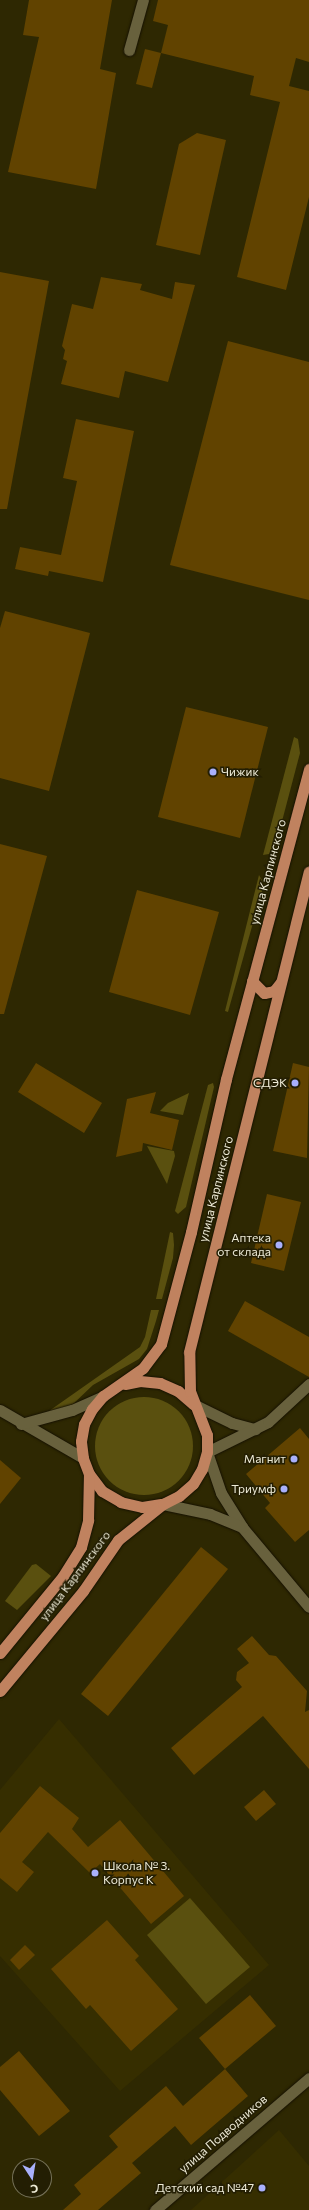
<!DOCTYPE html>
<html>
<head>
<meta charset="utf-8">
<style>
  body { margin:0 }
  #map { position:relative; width:309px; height:2210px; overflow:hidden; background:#2e2802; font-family:Commissioner,sans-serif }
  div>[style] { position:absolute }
  .built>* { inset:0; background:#362e00 }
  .green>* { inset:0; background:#5a500f }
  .round { border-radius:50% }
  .building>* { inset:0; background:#614300 }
  .roads { filter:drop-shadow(0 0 1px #151000) drop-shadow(0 0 1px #151000) }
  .minor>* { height:11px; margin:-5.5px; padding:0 5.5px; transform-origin:5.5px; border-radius:5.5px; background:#68613d }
  .tertiary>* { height:11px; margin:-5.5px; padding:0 5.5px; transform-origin:5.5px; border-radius:5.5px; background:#68613d }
  .primary>* { height:11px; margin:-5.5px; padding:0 5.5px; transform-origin:5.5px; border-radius:5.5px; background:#c0825f }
  .dots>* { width:11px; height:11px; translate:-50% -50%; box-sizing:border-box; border:2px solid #231e03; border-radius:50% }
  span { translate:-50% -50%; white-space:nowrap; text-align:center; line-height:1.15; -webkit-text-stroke:3px #231e03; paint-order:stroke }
  .poi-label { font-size:12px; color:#edead6 }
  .left { translate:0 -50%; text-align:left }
  .right { translate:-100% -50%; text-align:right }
  .street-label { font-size:12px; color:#edead6 }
  .north { position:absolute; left:12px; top:2158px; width:40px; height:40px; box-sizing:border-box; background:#231e03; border:1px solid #747057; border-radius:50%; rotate:168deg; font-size:11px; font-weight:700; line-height:16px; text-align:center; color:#edead6 }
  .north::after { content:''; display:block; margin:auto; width:14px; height:18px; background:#a9b0fc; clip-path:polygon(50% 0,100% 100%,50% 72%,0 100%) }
</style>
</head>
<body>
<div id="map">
  <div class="built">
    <i style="clip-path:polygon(59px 1719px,269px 1965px,120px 2091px,0 1956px,0 1790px)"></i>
    <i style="clip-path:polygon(279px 2130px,309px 2166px,309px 2210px,191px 2210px)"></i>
  </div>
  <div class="green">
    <i style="clip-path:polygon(294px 737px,298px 739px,300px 753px,276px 844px,269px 854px,263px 855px)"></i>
    <i style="clip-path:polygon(259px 875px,263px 882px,262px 891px,228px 1012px,225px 1011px)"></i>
    <i style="clip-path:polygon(213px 1083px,214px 1087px,186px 1207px,178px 1214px,175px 1211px,208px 1085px)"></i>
    <i style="clip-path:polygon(189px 1093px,183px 1115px,160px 1111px,168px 1103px)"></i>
    <i style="clip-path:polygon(147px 1146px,174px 1151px,175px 1156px,167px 1184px)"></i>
    <i style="clip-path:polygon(170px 1232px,173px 1233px,174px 1245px,173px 1258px,162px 1299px,156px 1299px)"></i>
    <i style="clip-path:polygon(151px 1310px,159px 1310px,156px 1321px,147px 1349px,139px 1359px,93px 1385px,71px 1406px,49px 1411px,140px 1347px,145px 1337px)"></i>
    <i class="round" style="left:95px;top:1397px;width:98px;height:98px"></i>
    <i style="clip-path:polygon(36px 1564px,51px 1576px,17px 1610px,5px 1601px,32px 1565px)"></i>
    <i style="clip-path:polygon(190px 1898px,250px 1967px,206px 2004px,147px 1935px)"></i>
  </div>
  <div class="building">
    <i style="clip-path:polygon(29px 0,112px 0,100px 69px,116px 73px,96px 189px,8px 172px,39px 37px,23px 35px)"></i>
    <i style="clip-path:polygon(158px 0,309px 0,309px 62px,296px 58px,289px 86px,309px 91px,309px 197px,286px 290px,237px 277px,280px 102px,250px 95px,254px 76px,161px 53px,168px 25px,153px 21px)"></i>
    <i style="clip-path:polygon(145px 49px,161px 53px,152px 88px,136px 84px)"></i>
    <i style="clip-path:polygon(197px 133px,226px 140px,200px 255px,156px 245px,179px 144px)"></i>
    <i style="clip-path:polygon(0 272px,49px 281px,7px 509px,0 509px)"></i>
    <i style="clip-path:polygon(101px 277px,142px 284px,140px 290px,172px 299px,175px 282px,195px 285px,168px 382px,125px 371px,119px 398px,61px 384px,67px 361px,63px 359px,65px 350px,62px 346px,72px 304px,93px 309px)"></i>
    <i style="clip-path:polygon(228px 341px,309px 362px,309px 600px,170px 565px)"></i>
    <i style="clip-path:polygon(76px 419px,134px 431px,103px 582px,49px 571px,48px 576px,15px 569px,20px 547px,61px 555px,77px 481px,63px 478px)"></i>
    <i style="clip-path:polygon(5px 611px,90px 633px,49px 791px,0 778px,0 628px)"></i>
    <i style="clip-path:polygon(186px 707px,268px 727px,240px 838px,158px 817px)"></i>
    <i style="clip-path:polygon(0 844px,47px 856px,4px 1014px,0 1014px)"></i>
    <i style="clip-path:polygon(137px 890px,219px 912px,190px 1015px,109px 992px)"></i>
    <i style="clip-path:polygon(36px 1063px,102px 1103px,84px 1133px,18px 1092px)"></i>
    <i style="clip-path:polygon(293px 1063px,309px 1067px,307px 1158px,273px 1151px)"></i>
    <i style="clip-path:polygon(156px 1092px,150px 1113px,179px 1120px,172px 1150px,143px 1143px,142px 1151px,116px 1157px,127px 1099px)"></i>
    <i style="clip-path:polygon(267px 1194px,301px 1202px,284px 1271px,251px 1263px)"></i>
    <i style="clip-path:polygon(245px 1301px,309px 1337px,309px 1377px,228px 1331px)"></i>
    <i style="clip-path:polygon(300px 1428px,309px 1439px,309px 1530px,295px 1542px,265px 1508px,270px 1503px,246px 1474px)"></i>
    <i style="clip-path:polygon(0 1460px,21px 1478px,0 1504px)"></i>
    <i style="clip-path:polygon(201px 1547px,228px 1569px,108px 1716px,81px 1694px)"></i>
    <i style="clip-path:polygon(252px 1636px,269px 1655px,276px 1656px,307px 1691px,305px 1712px,309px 1710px,309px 1769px,263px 1716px,194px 1775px,171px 1748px,242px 1687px,236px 1680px,237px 1672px,249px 1663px,237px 1649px)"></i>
    <i style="clip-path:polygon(40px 1786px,79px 1818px,72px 1829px,88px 1847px,120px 1820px,184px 1896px,151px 1924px,100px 1864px,90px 1873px,48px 1832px,22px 1862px,34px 1872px,17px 1892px,0 1878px,0 1833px)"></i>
    <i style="clip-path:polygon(264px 1790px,276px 1804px,256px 1821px,244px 1807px)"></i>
    <i style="clip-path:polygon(107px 1920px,139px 1956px,135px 1960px,178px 2009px,131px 2051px,90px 2005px,86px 2009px,51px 1969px)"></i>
    <i style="clip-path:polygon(25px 1945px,35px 1955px,19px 1970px,10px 1960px)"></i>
    <i style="clip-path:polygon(250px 1995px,276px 2026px,225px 2069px,199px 2038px)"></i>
    <i style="clip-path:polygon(19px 2051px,70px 2111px,39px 2136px,0 2090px,0 2067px)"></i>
    <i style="clip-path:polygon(225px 2069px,248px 2096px,191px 2145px,175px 2126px,132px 2163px,141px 2173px,98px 2210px,63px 2210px,81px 2194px,74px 2185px,118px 2147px,109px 2136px,166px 2086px,183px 2106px)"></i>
  </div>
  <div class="roads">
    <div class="minor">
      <i style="left:129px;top:50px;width:52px;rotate:-74.4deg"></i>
      <i style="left:193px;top:1404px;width:43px;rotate:26deg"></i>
      <i style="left:232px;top:1423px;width:24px;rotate:15deg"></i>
      <i style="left:0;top:1410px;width:96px;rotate:30deg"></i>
      <i style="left:21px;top:1424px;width:53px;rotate:-15.4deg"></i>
      <i style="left:72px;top:1410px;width:34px;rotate:-24deg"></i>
      <i style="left:207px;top:1452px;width:68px;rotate:-26.2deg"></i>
      <i style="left:268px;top:1422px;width:56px;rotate:-42.8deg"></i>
      <i style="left:155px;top:2210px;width:203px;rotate:-40.6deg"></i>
    </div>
    <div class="tertiary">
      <i style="left:207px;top:1452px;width:43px;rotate:71.1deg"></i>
      <i style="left:221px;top:1493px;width:40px;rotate:58deg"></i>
      <i style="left:242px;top:1527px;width:104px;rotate:50.1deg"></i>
      <i style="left:163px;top:1504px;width:48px;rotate:12deg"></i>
      <i style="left:210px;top:1514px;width:35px;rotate:22deg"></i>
    </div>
    <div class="primary">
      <i style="left:252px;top:981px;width:17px;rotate:45deg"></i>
      <i style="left:264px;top:993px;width:10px;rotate:-11deg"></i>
      <i style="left:274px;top:991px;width:11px;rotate:-52deg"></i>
      <i style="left:125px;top:1384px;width:15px;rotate:-11deg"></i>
      <i style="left:140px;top:1381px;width:20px;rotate:6deg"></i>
      <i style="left:160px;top:1383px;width:20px;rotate:24deg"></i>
      <i style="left:178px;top:1391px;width:20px;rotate:41deg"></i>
      <i style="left:161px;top:1504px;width:19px;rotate:171deg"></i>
      <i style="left:142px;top:1507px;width:22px;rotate:-167deg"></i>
      <i style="left:121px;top:1502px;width:22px;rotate:-150deg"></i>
      <i style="left:102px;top:1491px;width:21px;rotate:-127deg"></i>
      <i style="left:89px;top:1474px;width:17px;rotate:-111deg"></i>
      <i style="left:83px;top:1458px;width:17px;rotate:-97deg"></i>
      <i style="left:81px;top:1441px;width:17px;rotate:-80deg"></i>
      <i style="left:84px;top:1424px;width:17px;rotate:-62deg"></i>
      <i style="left:92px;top:1409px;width:17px;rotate:-50deg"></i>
      <i style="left:103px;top:1396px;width:49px;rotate:-35deg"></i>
      <i style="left:143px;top:1368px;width:30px;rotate:-53deg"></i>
      <i style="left:161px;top:1344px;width:116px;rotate:-75deg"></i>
      <i style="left:191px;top:1232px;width:157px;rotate:-77.1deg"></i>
      <i style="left:226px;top:1079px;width:321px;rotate:-75deg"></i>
      <i style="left:0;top:1653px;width:99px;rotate:-50.7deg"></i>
      <i style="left:63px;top:1576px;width:34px;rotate:-58deg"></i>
      <i style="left:81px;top:1547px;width:28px;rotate:-75deg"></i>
      <i style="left:88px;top:1520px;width:46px;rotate:-88.8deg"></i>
      <i style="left:0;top:1691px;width:130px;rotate:-50.3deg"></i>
      <i style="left:83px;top:1591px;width:62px;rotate:-55.5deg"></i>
      <i style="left:118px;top:1540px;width:58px;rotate:-38.7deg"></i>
      <i style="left:163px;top:1504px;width:18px;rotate:-27deg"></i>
      <i style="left:179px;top:1496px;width:18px;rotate:-41deg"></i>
      <i style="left:193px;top:1484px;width:17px;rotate:-59deg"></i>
      <i style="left:202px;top:1469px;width:18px;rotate:-74deg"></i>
      <i style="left:207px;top:1452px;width:17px;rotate:-90deg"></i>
      <i style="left:207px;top:1435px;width:47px;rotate:-111.1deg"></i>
      <i style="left:190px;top:1391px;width:39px;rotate:-91deg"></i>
      <i style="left:189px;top:1352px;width:495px;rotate:-76deg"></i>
    </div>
  </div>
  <div class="dots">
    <i style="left:213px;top:772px;background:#a9b0fc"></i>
    <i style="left:295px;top:1083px;background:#a9b0fc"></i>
    <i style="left:279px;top:1245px;background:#a9b0fc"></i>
    <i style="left:294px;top:1459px;background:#a9b0fc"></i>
    <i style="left:284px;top:1489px;background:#a9b0fc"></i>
    <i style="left:95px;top:1873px;background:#a9b0fc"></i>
    <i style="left:262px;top:2188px;background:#a9b0fc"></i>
  </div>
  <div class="poi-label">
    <span class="left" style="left:221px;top:772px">Чижик</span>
    <span class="right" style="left:287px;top:1083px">СДЭК</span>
    <span class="right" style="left:271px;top:1245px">Аптека<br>от склада</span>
    <span class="right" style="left:286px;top:1459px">Магнит</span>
    <span class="right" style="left:276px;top:1489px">Триумф</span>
    <span class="left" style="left:103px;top:1873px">Школа № 3.<br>Корпус К</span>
    <span class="right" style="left:254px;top:2188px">Детский сад №47</span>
  </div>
  <div class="street-label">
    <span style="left:268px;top:872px;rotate:-75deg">улица Карпинского</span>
    <span style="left:216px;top:1189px;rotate:-76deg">улица Карпинского</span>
    <span style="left:75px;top:1576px;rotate:-53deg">улица Карпинского</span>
    <span style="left:223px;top:2134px;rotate:-41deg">улица Подводников</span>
  </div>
  <div class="north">С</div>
</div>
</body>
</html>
